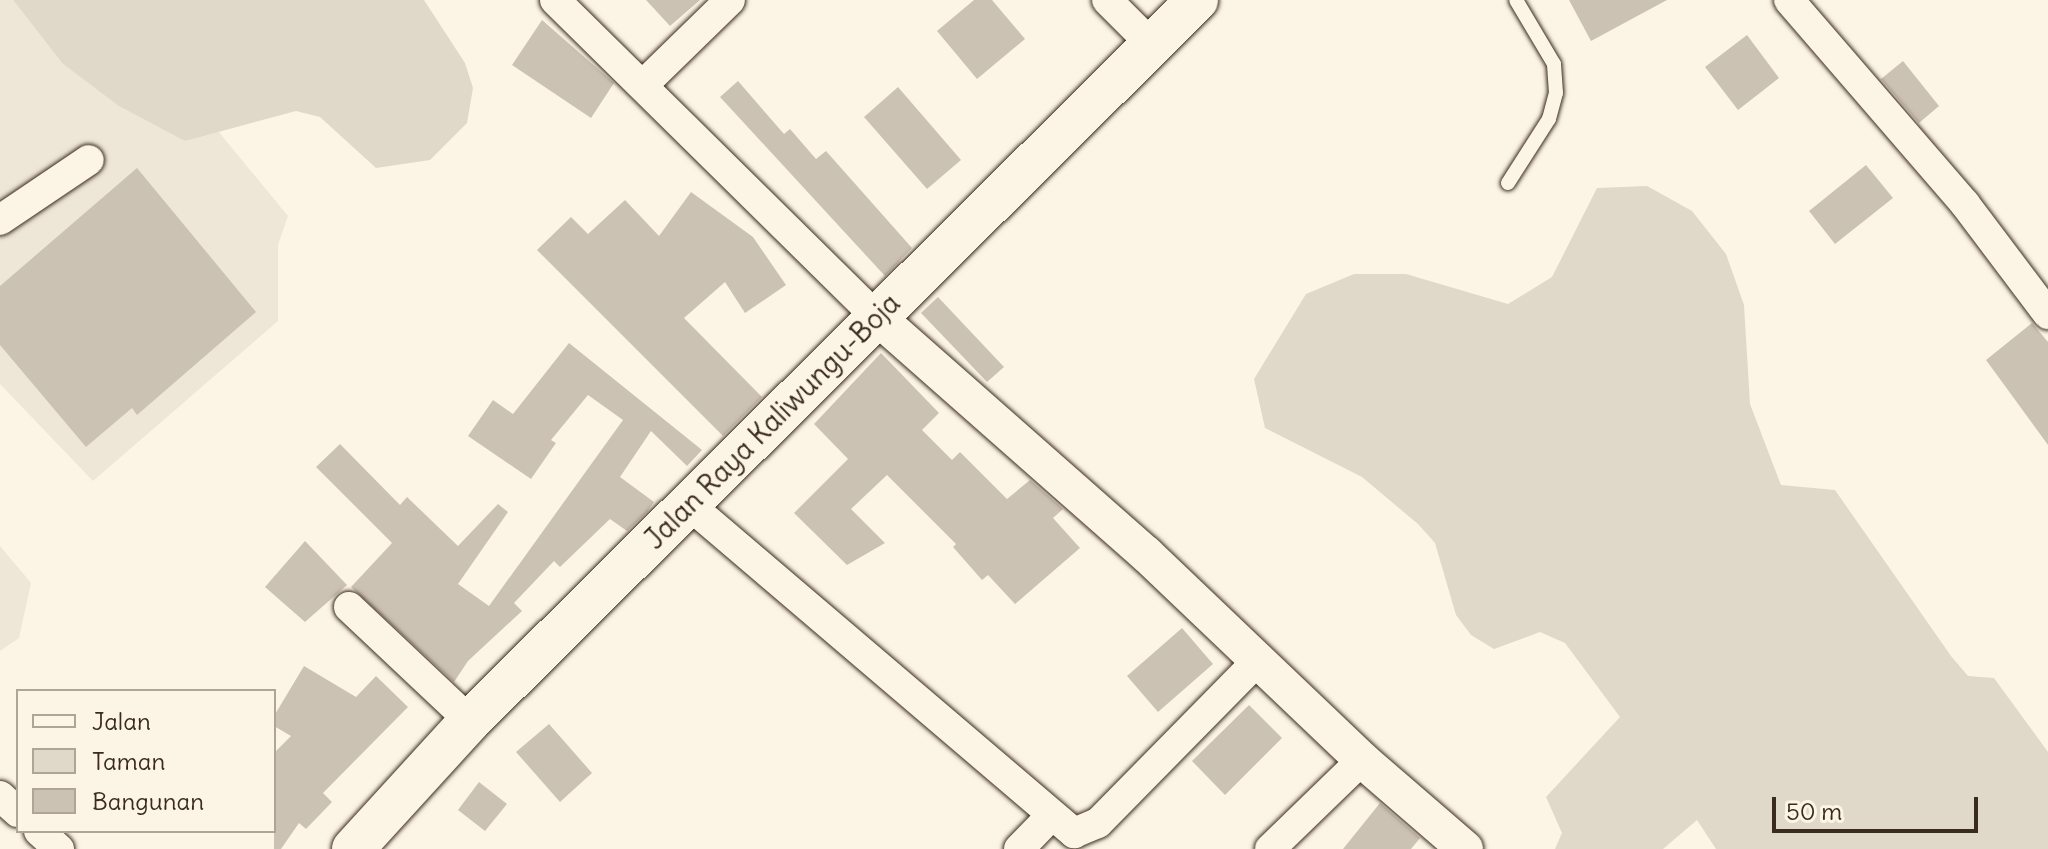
<!DOCTYPE html>
<html>
<head>
<meta charset="utf-8">
<style>
  body { margin:0 }
  #map { position:relative; width:2048px; height:849px; overflow:hidden; background:#fcf5e5; font-family:Delius,sans-serif }
  div>[style] { position:absolute }
  .built>* { inset:0; background:#eee6d6 }
  .green>* { inset:0; background:#e0d8c8 }
  .building>* { inset:0; background:#ccc2b3 }
  .roads { filter:drop-shadow(0 0 2px #3b2a1e) drop-shadow(0 0 2px #3b2a1e) }
  .service>* { height:14px; margin:-7px; padding:0 7px; transform-origin:7px; border-radius:7px; background:#fcf5e5 }
  .minor>* { height:30px; margin:-15px; padding:0 15px; transform-origin:15px; border-radius:15px; background:#fcf5e5 }
  .tertiary>* { height:36px; margin:-18px; padding:0 18px; transform-origin:18px; border-radius:18px; background:#fcf5e5 }
  .secondary>* { height:42px; margin:-21px; padding:0 21px; transform-origin:21px; border-radius:21px; background:#fcf5e5 }
  span { translate:-50% -50%; white-space:nowrap; text-align:center; line-height:1.15; -webkit-text-stroke:6px #fcf5e5; paint-order:stroke }
  .street-label { font-size:28px; color:#3b2a1e }
  .legend { position:absolute; left:16px; top:689px; width:260px; height:144px; box-sizing:border-box; background:#fcf5e5; border:2px solid #afa495; margin:0; padding:10px 14px; list-style:none; font-size:24px; color:#3b2a1e }
  .legend li { display:flex; align-items:center; gap:16px; height:40px }
  .legend b { width:40px; border:2px solid #afa495 }
  .scale { position:absolute; left:1772px; top:797px; width:206px; height:36px; box-sizing:border-box; border:4px solid #3b2a1e; border-top:0; padding-left:10px; font-size:24px; line-height:28px; white-space:nowrap; color:#3b2a1e; -webkit-text-stroke:6px #fcf5e5; paint-order:stroke }
</style>
</head>
<body>
<div id="map">
  <div class="built">
    <i style="clip-path:polygon(0 0,13px 0,62px 63px,185px 141px,218px 131px,288px 216px,278px 245px,278px 321px,93px 481px,0 384px)"></i>
    <i style="clip-path:polygon(0 546px,31px 583px,19px 638px,0 651px)"></i>
  </div>
  <div class="green">
    <i style="clip-path:polygon(13px 0,424px 0,465px 63px,473px 88px,467px 123px,430px 160px,376px 168px,320px 117px,296px 111px,185px 141px,119px 106px,62px 63px)"></i>
    <i style="clip-path:polygon(1647px 186px,1692px 211px,1726px 254px,1744px 305px,1750px 404px,1781px 485px,1835px 490px,1951px 656px,1968px 676px,1994px 678px,2048px 752px,2048px 849px,1716px 849px,1697px 820px,1663px 849px,1555px 849px,1562px 833px,1546px 797px,1620px 717px,1565px 643px,1540px 632px,1494px 649px,1471px 635px,1456px 615px,1435px 543px,1418px 524px,1362px 477px,1265px 428px,1254px 379px,1306px 294px,1354px 274px,1406px 274px,1508px 304px,1552px 277px,1597px 188px)"></i>
  </div>
  <div class="building">
    <i style="clip-path:polygon(646px 0,700px 0,670px 26px)"></i>
    <i style="clip-path:polygon(974px 0,992px 0,1025px 39px,977px 79px,937px 31px)"></i>
    <i style="clip-path:polygon(1569px 0,1667px 0,1591px 41px)"></i>
    <i style="clip-path:polygon(542px 20px,614px 83px,591px 118px,512px 65px)"></i>
    <i style="clip-path:polygon(1747px 35px,1779px 78px,1738px 110px,1705px 67px)"></i>
    <i style="clip-path:polygon(1903px 61px,1939px 106px,1919px 123px,1881px 79px)"></i>
    <i style="clip-path:polygon(738px 81px,784px 134px,790px 129px,816px 159px,826px 151px,912px 248px,885px 276px,720px 97px)"></i>
    <i style="clip-path:polygon(898px 87px,961px 160px,927px 189px,864px 117px)"></i>
    <i style="clip-path:polygon(1866px 165px,1893px 198px,1835px 244px,1809px 211px)"></i>
    <i style="clip-path:polygon(137px 168px,256px 312px,137px 415px,132px 408px,86px 447px,0 345px,0 286px)"></i>
    <i style="clip-path:polygon(691px 192px,753px 237px,786px 285px,745px 313px,725px 282px,684px 318px,762px 397px,723px 436px,537px 250px,571px 217px,588px 234px,625px 200px,659px 236px)"></i>
    <i style="clip-path:polygon(938px 297px,1004px 367px,987px 382px,921px 313px)"></i>
    <i style="clip-path:polygon(2032px 323px,2048px 342px,2048px 445px,1986px 360px)"></i>
    <i style="clip-path:polygon(569px 343px,702px 450px,687px 466px,651px 431px,620px 477px,654px 502px,647px 512px,627px 531px,610px 519px,560px 567px,554px 561px,514px 603px,522px 611px,468px 661px,454px 682px,351px 587px,392px 543px,316px 467px,340px 444px,400px 505px,407px 497px,458px 546px,498px 504px,508px 512px,458px 584px,489px 606px,623px 420px,588px 395px,551px 440px,556px 443px,531px 479px,468px 436px,493px 400px,513px 414px)"></i>
    <i style="clip-path:polygon(881px 353px,939px 413px,922px 430px,952px 460px,960px 452px,1007px 499px,1030px 480px,1063px 509px,1053px 518px,1080px 548px,1015px 604px,988px 575px,982px 580px,953px 547px,956px 544px,887px 475px,851px 509px,885px 543px,847px 565px,794px 513px,848px 459px,814px 424px)"></i>
    <i style="clip-path:polygon(305px 541px,347px 585px,305px 622px,265px 587px)"></i>
    <i style="clip-path:polygon(1182px 628px,1213px 664px,1158px 712px,1127px 676px)"></i>
    <i style="clip-path:polygon(304px 666px,356px 697px,376px 676px,408px 707px,323px 793px,332px 802px,306px 829px,299px 823px,281px 849px,274px 849px,274px 753px,291px 736px,274px 726px,274px 716px)"></i>
    <i style="clip-path:polygon(1249px 705px,1282px 738px,1225px 795px,1192px 761px)"></i>
    <i style="clip-path:polygon(549px 724px,592px 773px,560px 802px,516px 752px)"></i>
    <i style="clip-path:polygon(479px 782px,507px 804px,485px 831px,458px 810px)"></i>
    <i style="clip-path:polygon(1380px 803px,1420px 838px,1411px 849px,1343px 849px)"></i>
  </div>
  <div class="roads">
    <div class="service">
      <i style="left:1508px;top:183px;width:76px;rotate:-57.4deg"></i>
      <i style="left:1549px;top:119px;width:27px;rotate:-75deg"></i>
      <i style="left:1556px;top:93px;width:29px;rotate:-94deg"></i>
      <i style="left:1554px;top:64px;width:74px;rotate:-120.7deg"></i>
    </div>
    <div class="minor">
      <i style="left:555px;top:0;width:452px;rotate:44.6deg"></i>
      <i style="left:1107px;top:0;width:62px;rotate:45deg"></i>
      <i style="left:1789px;top:0;width:269px;rotate:49.2deg"></i>
      <i style="left:1965px;top:204px;width:138px;rotate:53deg"></i>
      <i style="left:644px;top:84px;width:120px;rotate:-44.3deg"></i>
      <i style="left:0;top:220px;width:107px;rotate:-34deg"></i>
      <i style="left:687px;top:503px;width:509px;rotate:40.45deg"></i>
      <i style="left:1074px;top:833px;width:26px;rotate:-23deg"></i>
      <i style="left:1098px;top:823px;width:228px;rotate:-45.5deg"></i>
      <i style="left:349px;top:607px;width:166px;rotate:43.3deg"></i>
      <i style="left:0;top:796px;width:24px;rotate:42deg"></i>
      <i style="left:39px;top:831px;width:27px;rotate:42deg"></i>
      <i style="left:1019px;top:849px;width:45px;rotate:-45.9deg"></i>
      <i style="left:1270px;top:849px;width:128px;rotate:-44.1deg"></i>
    </div>
    <div class="tertiary">
      <i style="left:877px;top:317px;width:359px;rotate:41.4deg"></i>
      <i style="left:1146px;top:554px;width:298px;rotate:43.6deg"></i>
      <i style="left:1362px;top:760px;width:136px;rotate:40.8deg"></i>
    </div>
    <div class="secondary">
      <i style="left:353px;top:849px;width:173px;rotate:-47.6deg"></i>
      <i style="left:470px;top:721px;width:1024px;rotate:-44.76deg"></i>
    </div>
  </div>
  <div class="street-label">
    <span style="left:772px;top:421px;rotate:-45deg">Jalan Raya Kaliwungu-Boja</span>
  </div>
  <ul class="legend">
  <li><b style="height:10px;background:#fcf5e5"></b>Jalan</li>
  <li><b style="height:22px;background:#e0d8c8"></b>Taman</li>
  <li><b style="height:22px;background:#ccc2b3"></b>Bangunan</li>
  </ul>
  <div class="scale">50 m</div>
</div>
</body>
</html>
